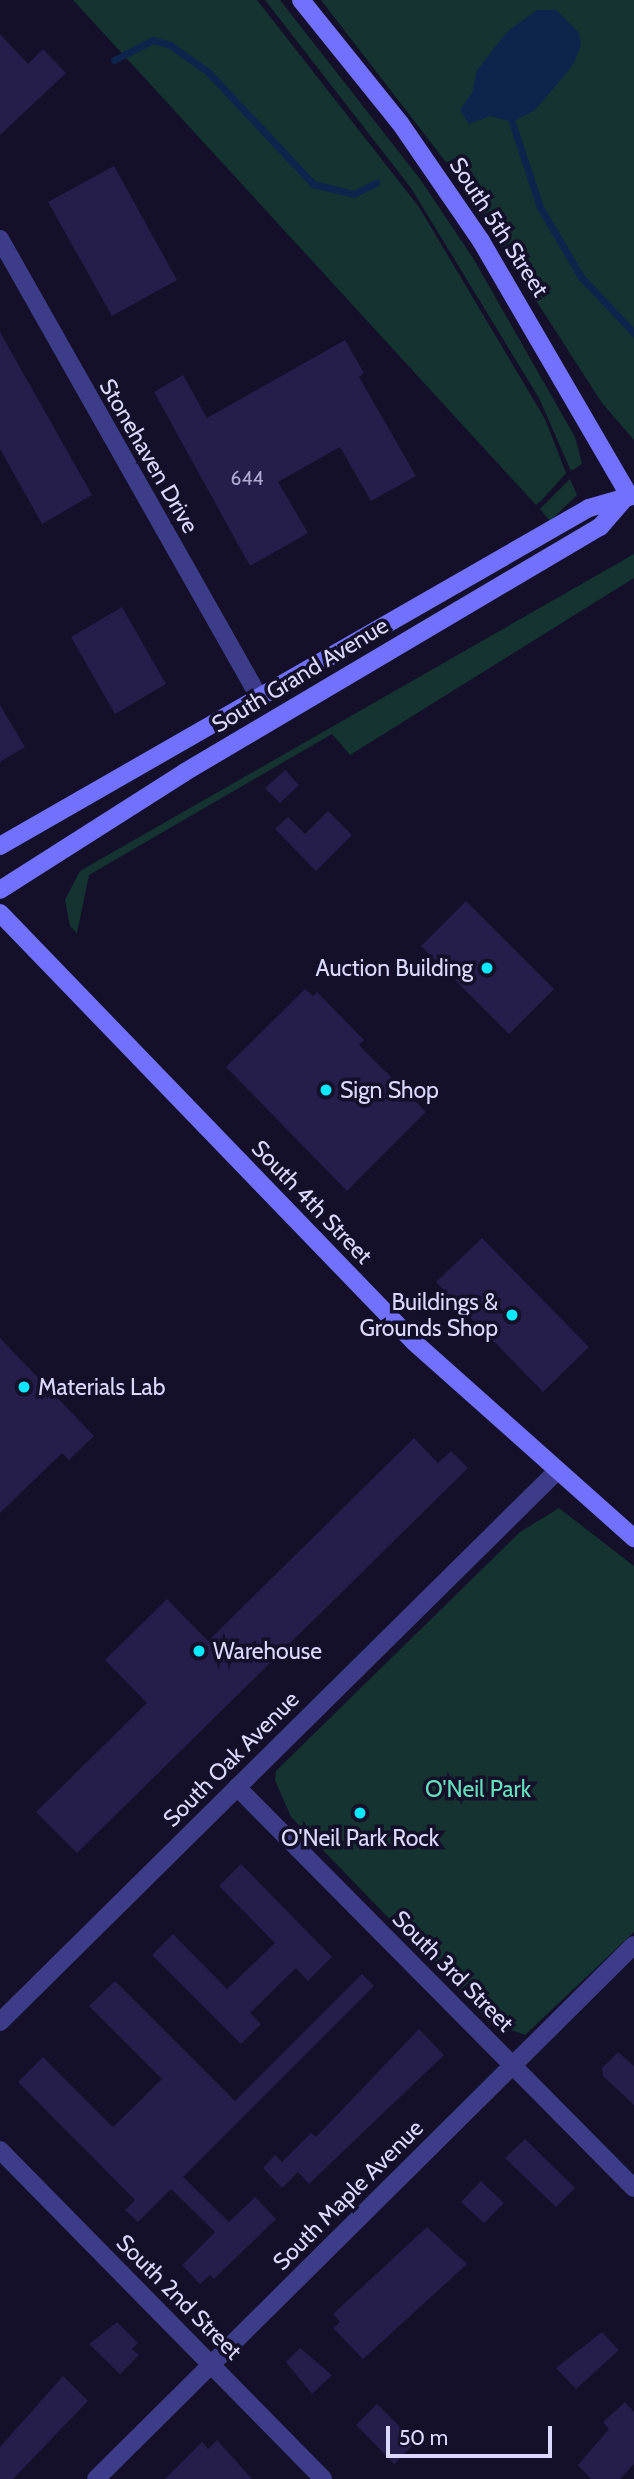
<!DOCTYPE html>
<html>
<head>
<meta charset="utf-8">
<style>
  body { margin:0 }
  #map { position:relative; width:634px; height:2479px; overflow:hidden; background:#141029; font-family:Cabin,sans-serif }
  div>[style] { position:absolute }
  .green>* { inset:0; background:#143331 }
  .water>* { inset:0; background:#0d254c }
  .stream>* { height:7px; margin:-3.5px; padding:0 3.5px; transform-origin:3.5px; border-radius:3.5px; background:#0d254c }
  .building>* { inset:0; background:#251d4a }
  .street>* { height:18px; margin:-9px; padding:0 9px; transform-origin:9px; border-radius:9px; background:#3d3c88 }
  .secondary>* { height:18px; margin:-9px; padding:0 9px; transform-origin:9px; border-radius:9px; background:#7171fe }
  .dots>* { width:19px; height:19px; translate:-50% -50%; box-sizing:border-box; border:4px solid #141029; border-radius:50% }
  span { translate:-50% -50%; white-space:nowrap; text-align:center; line-height:1.15; -webkit-text-stroke:7px #141029; paint-order:stroke }
  .number-label { font-size:19px; color:#aeaad2 }
  .number-label span { -webkit-text-stroke-width:0 }
  .street-label { font-size:23px; color:#dcd9ff }
  .poi-label { font-size:23px; color:#dcd9ff }
  .right { translate:-100% -50%; text-align:right }
  .left { translate:0 -50%; text-align:left }
  .park-label { font-size:23px; color:#64e0be }
  .scale { position:absolute; left:386px; top:2426px; width:166px; height:32px; box-sizing:border-box; border:4px solid #dcd9ff; border-top:0; padding-left:9px; font-size:21px; line-height:24px; white-space:nowrap; color:#dcd9ff; -webkit-text-stroke:5px #141029; paint-order:stroke }
</style>
</head>
<body>
<div id="map">
  <div class="green">
    <i style="clip-path:polygon(73px 0,257px 0,419px 207px,545px 419px,566px 473px,542px 500px,536px 505px)"></i>
    <i style="clip-path:polygon(265px 0,280px 0,420px 179px,473px 258px,575px 437px,582px 464px,571px 471px,539px 398px,411px 188px)"></i>
    <i style="clip-path:polygon(321px 0,634px 0,634px 440px,602px 403px,452px 170px)"></i>
    <i style="clip-path:polygon(570px 479px,577px 495px,550px 521px,540px 509px)"></i>
    <i style="clip-path:polygon(634px 554px,634px 578px,350px 755px,332px 734px,89px 875px,77px 933px,70px 926px,65px 900px,80px 871px)"></i>
    <i style="clip-path:polygon(559px 1508px,634px 1566px,634px 1932px,525px 2035px,489px 2022px,291px 1817px,275px 1780px,276px 1771px,520px 1532px)"></i>
  </div>
  <div class="water">
    <i style="clip-path:polygon(537px 10px,556px 10px,579px 33px,581px 46px,573px 65px,535px 110px,512px 122px,490px 116px,469px 124px,460px 110px,472px 93px,477px 70px,508px 31px)"></i>
  </div>
  <div class="stream">
    <i style="left:114px;top:60px;width:44px;rotate:-27.1deg"></i>
    <i style="left:153px;top:40px;width:18px;rotate:16deg"></i>
    <i style="left:170px;top:45px;width:47px;rotate:35.4deg"></i>
    <i style="left:208px;top:72px;width:154px;rotate:46.8deg"></i>
    <i style="left:313px;top:184px;width:42px;rotate:13.7deg"></i>
    <i style="left:354px;top:194px;width:25px;rotate:-27deg"></i>
    <i style="left:512px;top:122px;width:89px;rotate:71.8deg"></i>
    <i style="left:540px;top:207px;width:81px;rotate:59.6deg"></i>
    <i style="left:581px;top:277px;width:77px;rotate:46.6deg"></i>
  </div>
  <div class="building">
    <i style="clip-path:polygon(0 34px,28px 64px,43px 49px,66px 73px,0 135px)"></i>
    <i style="clip-path:polygon(114px 166px,177px 280px,112px 316px,48px 202px)"></i>
    <i style="clip-path:polygon(0 332px,92px 495px,42px 524px,0 449px)"></i>
    <i style="clip-path:polygon(345px 340px,364px 373px,359px 377px,416px 476px,371px 501px,340px 447px,278px 482px,308px 533px,250px 566px,154px 392px,183px 375px,207px 418px)"></i>
    <i style="clip-path:polygon(122px 607px,166px 684px,115px 714px,71px 637px)"></i>
    <i style="clip-path:polygon(0 705px,25px 747px,0 762px)"></i>
    <i style="clip-path:polygon(285px 770px,299px 785px,280px 803px,265px 788px)"></i>
    <i style="clip-path:polygon(328px 811px,352px 835px,316px 871px,275px 829px,288px 817px,305px 834px)"></i>
    <i style="clip-path:polygon(466px 901px,554px 989px,509px 1034px,421px 946px)"></i>
    <i style="clip-path:polygon(305px 989px,313px 996px,317px 992px,364px 1040px,359px 1045px,426px 1112px,347px 1191px,226px 1067px)"></i>
    <i style="clip-path:polygon(482px 1238px,589px 1347px,543px 1392px,436px 1282px)"></i>
    <i style="clip-path:polygon(0 1338px,94px 1436px,69px 1460px,62px 1453px,0 1513px)"></i>
    <i style="clip-path:polygon(414px 1438px,438px 1463px,451px 1451px,468px 1468px,77px 1853px,36px 1812px,147px 1703px,105px 1660px,167px 1599px,208px 1641px)"></i>
    <i style="clip-path:polygon(241px 1864px,332px 1957px,308px 1981px,296px 1968px,250px 2013px,261px 2024px,241px 2044px,152px 1955px,173px 1934px,227px 1989px,275px 1943px,219px 1886px)"></i>
    <i style="clip-path:polygon(362px 1974px,374px 1986px,183px 2177px,229px 2222px,255px 2197px,276px 2219px,214px 2279px,210px 2275px,200px 2284px,182px 2265px,215px 2232px,171px 2189px,138px 2222px,125px 2210px,135px 2200px,18px 2082px,43px 2057px,113px 2127px,162px 2079px,89px 2006px,115px 1981px,235px 2101px)"></i>
    <i style="clip-path:polygon(419px 2029px,444px 2055px,309px 2184px,298px 2172px,282px 2188px,263px 2168px,275px 2155px,282px 2162px,311px 2133px,316px 2137px)"></i>
    <i style="clip-path:polygon(618px 2052px,634px 2066px,634px 2105px,603px 2076px,602px 2068px)"></i>
    <i style="clip-path:polygon(525px 2139px,575px 2188px,556px 2207px,505px 2158px)"></i>
    <i style="clip-path:polygon(481px 2181px,504px 2203px,484px 2223px,461px 2202px)"></i>
    <i style="clip-path:polygon(427px 2227px,467px 2264px,363px 2359px,333px 2328px,340px 2322px,333px 2314px)"></i>
    <i style="clip-path:polygon(117px 2322px,138px 2343px,132px 2349px,139px 2355px,120px 2374px,89px 2344px)"></i>
    <i style="clip-path:polygon(602px 2332px,619px 2350px,576px 2389px,556px 2368px)"></i>
    <i style="clip-path:polygon(300px 2348px,332px 2375px,312px 2394px,286px 2362px)"></i>
    <i style="clip-path:polygon(63px 2376px,88px 2401px,13px 2479px,0 2479px,0 2447px)"></i>
    <i style="clip-path:polygon(625px 2402px,634px 2412px,634px 2464px,620px 2479px,591px 2479px,578px 2465px,609px 2429px,603px 2422px)"></i>
    <i style="clip-path:polygon(377px 2404px,416px 2442px,394px 2464px,356px 2425px)"></i>
    <i style="clip-path:polygon(217px 2440px,252px 2479px,165px 2479px,202px 2442px,208px 2449px)"></i>
  </div>
  <div class="street">
    <i style="left:0;top:239px;width:524px;rotate:60.5deg"></i>
    <i style="left:237px;top:1787px;width:564px;rotate:45.29deg"></i>
    <i style="left:0;top:2022px;width:782px;rotate:-44.69deg"></i>
    <i style="left:0;top:2150px;width:461px;rotate:45.5deg"></i>
    <i style="left:96px;top:2479px;width:758px;rotate:-44.79deg"></i>
  </div>
  <div class="secondary">
    <i style="left:301px;top:0;width:158px;rotate:51.2deg"></i>
    <i style="left:400px;top:123px;width:143px;rotate:55.5deg"></i>
    <i style="left:481px;top:241px;width:296px;rotate:59.8deg"></i>
    <i style="left:0;top:846px;width:679px;rotate:-29.85deg"></i>
    <i style="left:589px;top:508px;width:47px;rotate:-16.1deg"></i>
    <i style="left:0;top:890px;width:219px;rotate:-32.5deg"></i>
    <i style="left:185px;top:772px;width:482px;rotate:-30.6deg"></i>
    <i style="left:600px;top:527px;width:35px;rotate:-49deg"></i>
    <i style="left:0;top:913px;width:596px;rotate:46.02deg"></i>
    <i style="left:414px;top:1342px;width:295px;rotate:41.7deg"></i>
  </div>
  <div class="dots">
    <i style="left:487px;top:968px;background:#07e9fd"></i>
    <i style="left:326px;top:1090px;background:#07e9fd"></i>
    <i style="left:512px;top:1315px;background:#07e9fd"></i>
    <i style="left:24px;top:1387px;background:#07e9fd"></i>
    <i style="left:199px;top:1651px;background:#07e9fd"></i>
    <i style="left:360px;top:1813px;background:#07e9fd"></i>
  </div>
  <div class="number-label">
    <span style="left:247px;top:479px">644</span>
  </div>
  <div class="street-label">
    <span style="left:499px;top:227px;rotate:57deg">South 5th Street</span>
    <span style="left:149px;top:456px;rotate:60deg">Stonehaven Drive</span>
    <span style="left:300px;top:675px;rotate:-31deg">South Grand Avenue</span>
    <span style="left:312px;top:1202px;rotate:46deg">South 4th Street</span>
    <span style="left:231px;top:1759px;rotate:-45deg">South Oak Avenue</span>
    <span style="left:453px;top:1971px;rotate:45deg">South 3rd Street</span>
    <span style="left:348px;top:2195px;rotate:-45deg">South Maple Avenue</span>
    <span style="left:179px;top:2297px;rotate:45deg">South 2nd Street</span>
  </div>
  <div class="poi-label">
    <span class="right" style="left:473px;top:968px">Auction Building</span>
    <span class="left" style="left:340px;top:1090px">Sign Shop</span>
    <span class="right" style="left:498px;top:1315px">Buildings &amp;<br>Grounds Shop</span>
    <span class="left" style="left:38px;top:1387px">Materials Lab</span>
    <span class="left" style="left:213px;top:1651px">Warehouse</span>
    <span style="left:360px;top:1838px">O'Neil Park Rock</span>
  </div>
  <div class="park-label">
    <span style="left:478px;top:1789px">O'Neil Park</span>
  </div>
  <div class="scale">50 m</div>
</div>
</body>
</html>
